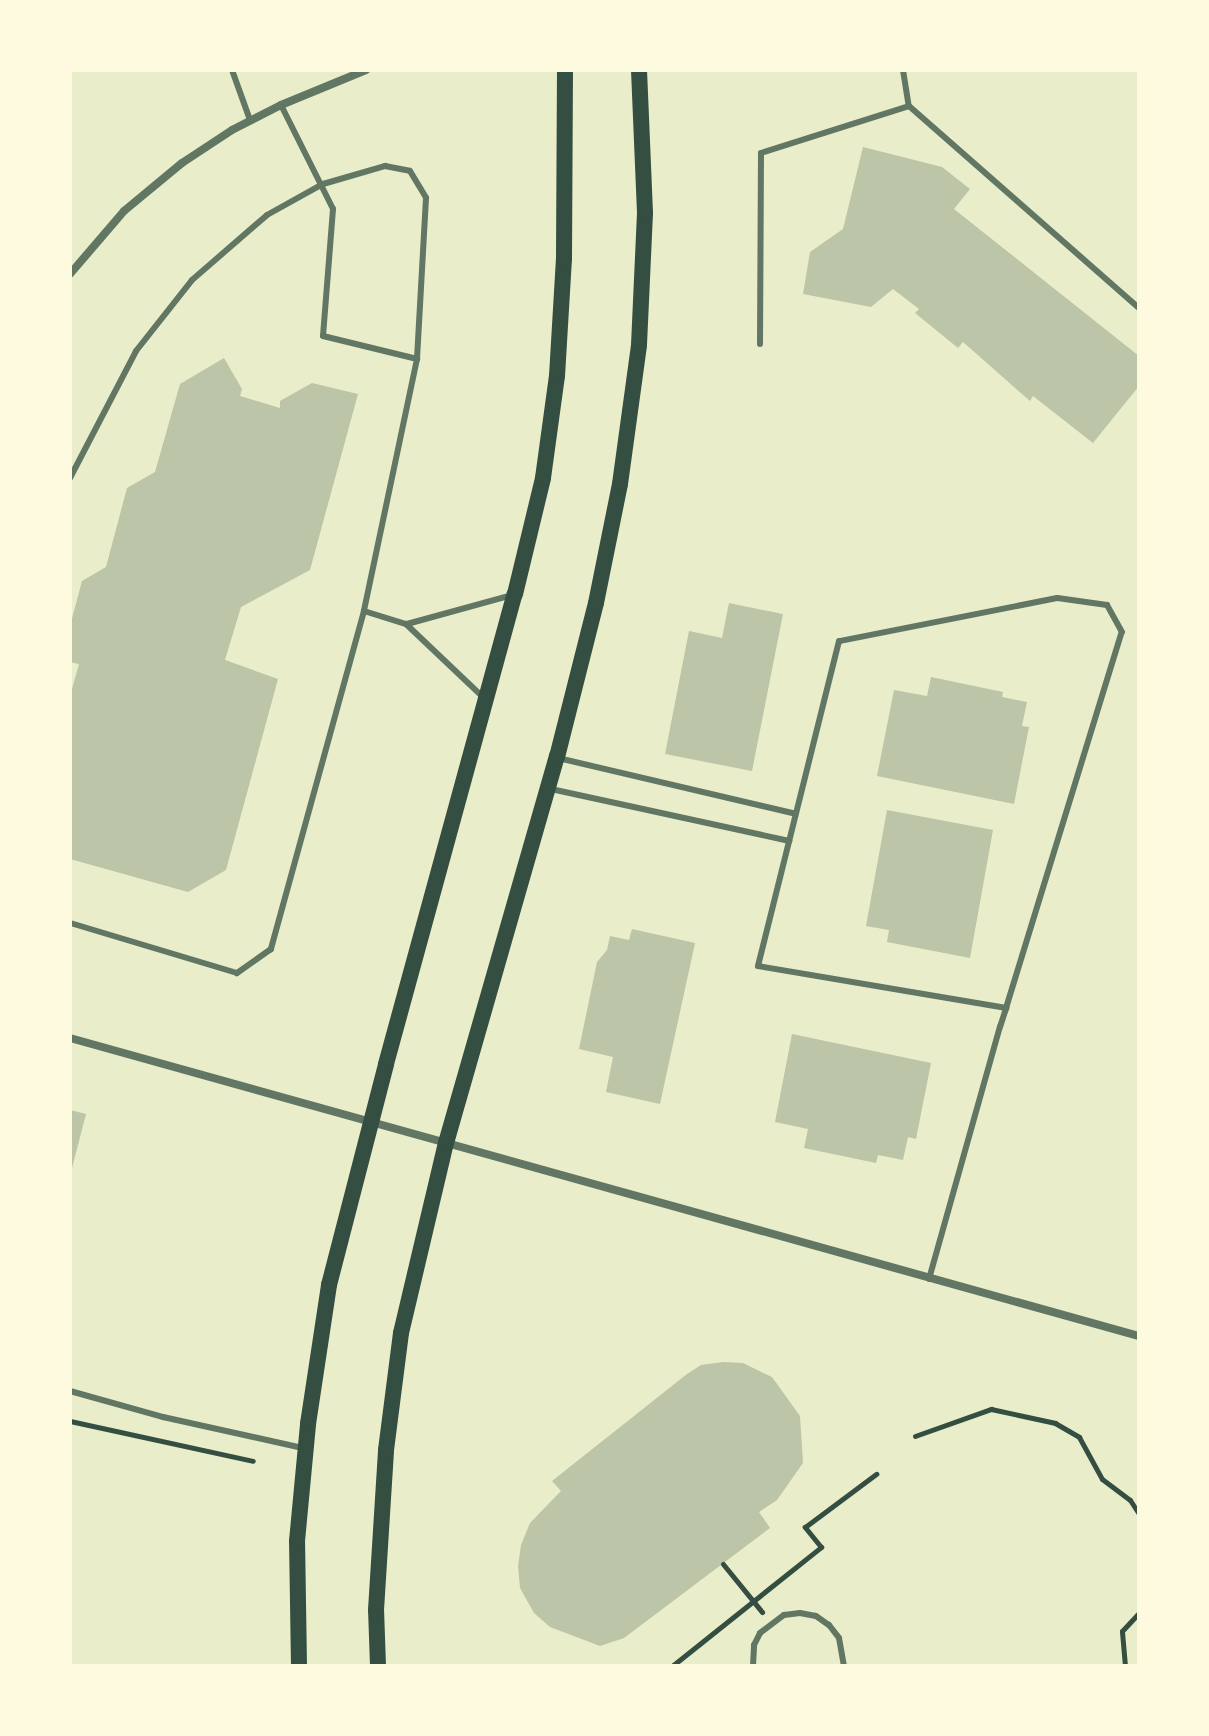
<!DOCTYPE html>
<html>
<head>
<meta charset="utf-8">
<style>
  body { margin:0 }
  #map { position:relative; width:1209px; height:1736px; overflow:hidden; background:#e9edc9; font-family:Ubuntu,sans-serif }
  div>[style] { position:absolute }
  .building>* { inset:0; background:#bcc5a7 }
  .path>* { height:5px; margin:-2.5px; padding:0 2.5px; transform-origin:2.5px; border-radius:2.5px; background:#344e41 }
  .service>* { height:6px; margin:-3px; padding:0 3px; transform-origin:3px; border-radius:3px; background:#617663 }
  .minor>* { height:8px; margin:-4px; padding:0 4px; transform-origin:4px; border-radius:4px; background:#617663 }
  .secondary>* { height:16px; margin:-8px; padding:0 8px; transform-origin:8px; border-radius:8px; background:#344e41 }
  span { translate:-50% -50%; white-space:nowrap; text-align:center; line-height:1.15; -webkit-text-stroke:7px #fefae0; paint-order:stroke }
  .frame { position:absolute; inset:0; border:72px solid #fefae0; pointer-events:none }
</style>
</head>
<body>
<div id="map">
  <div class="building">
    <i style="clip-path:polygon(863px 147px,942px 167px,970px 189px,954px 209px,1139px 356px,1139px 386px,1093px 443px,1033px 396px,1030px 401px,963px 342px,958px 348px,915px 313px,919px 309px,893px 289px,871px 307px,803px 294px,810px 252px,843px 229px)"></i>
    <i style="clip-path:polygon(224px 358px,242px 389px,240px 396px,280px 408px,280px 401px,312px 383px,358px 394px,310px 570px,241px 607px,225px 660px,278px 679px,226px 870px,188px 892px,70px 859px,70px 696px,79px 664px,70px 662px,70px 626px,82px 581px,106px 567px,127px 488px,155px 472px,180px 384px)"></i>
    <i style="clip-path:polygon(729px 603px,783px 614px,752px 771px,665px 754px,689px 631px,722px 638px)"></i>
    <i style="clip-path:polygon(931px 677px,1003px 692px,1002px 697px,1027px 702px,1022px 726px,1029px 727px,1014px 804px,877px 776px,894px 690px,927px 696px)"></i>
    <i style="clip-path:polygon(887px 810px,993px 830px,970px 958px,887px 942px,889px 930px,866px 926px)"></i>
    <i style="clip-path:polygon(632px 929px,695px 943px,660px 1104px,606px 1092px,613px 1057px,579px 1049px,597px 962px,607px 950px,610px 936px,629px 940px)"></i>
    <i style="clip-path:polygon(792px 1034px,931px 1063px,916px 1139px,908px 1137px,903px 1160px,878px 1155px,876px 1163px,804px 1148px,808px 1129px,775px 1122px)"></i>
    <i style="clip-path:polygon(70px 1110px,86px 1114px,72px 1168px,70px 1167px)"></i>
    <i style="clip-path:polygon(723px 1362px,743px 1363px,772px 1377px,800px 1416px,803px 1463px,777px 1500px,759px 1512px,770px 1528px,624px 1638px,600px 1646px,550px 1627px,534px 1613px,520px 1588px,518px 1566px,521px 1545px,530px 1523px,561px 1491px,552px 1481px,687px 1374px,701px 1365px)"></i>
  </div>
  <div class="path">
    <i style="left:70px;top:1421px;width:187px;rotate:12.3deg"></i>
    <i style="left:915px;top:1436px;width:81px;rotate:-19.6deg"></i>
    <i style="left:991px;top:1409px;width:66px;rotate:12.3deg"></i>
    <i style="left:1055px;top:1423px;width:28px;rotate:30deg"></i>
    <i style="left:1079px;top:1437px;width:48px;rotate:61.3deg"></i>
    <i style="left:1102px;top:1479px;width:35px;rotate:37deg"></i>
    <i style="left:1130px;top:1500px;width:17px;rotate:57deg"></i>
    <i style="left:723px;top:1564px;width:62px;rotate:50.9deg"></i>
    <i style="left:672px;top:1666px;width:191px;rotate:-38.6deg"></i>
    <i style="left:821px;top:1547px;width:26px;rotate:-129deg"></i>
    <i style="left:805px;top:1527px;width:89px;rotate:-36.7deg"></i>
    <i style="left:1125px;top:1666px;width:35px;rotate:-95deg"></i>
    <i style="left:1122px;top:1631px;width:25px;rotate:-47deg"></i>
  </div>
  <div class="service">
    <i style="left:232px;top:70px;width:53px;rotate:70.2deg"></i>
    <i style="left:903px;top:70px;width:36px;rotate:81deg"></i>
    <i style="left:909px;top:106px;width:306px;rotate:41.3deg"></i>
    <i style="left:281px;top:105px;width:116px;rotate:63.4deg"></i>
    <i style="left:333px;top:209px;width:127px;rotate:94.5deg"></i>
    <i style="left:323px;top:336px;width:97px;rotate:13.7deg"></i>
    <i style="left:760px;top:344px;width:191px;rotate:-89.7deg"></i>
    <i style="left:761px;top:153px;width:155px;rotate:-17.6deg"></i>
    <i style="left:70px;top:478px;width:143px;rotate:-62.5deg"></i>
    <i style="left:136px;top:351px;width:90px;rotate:-51.7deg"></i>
    <i style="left:192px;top:280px;width:99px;rotate:-40.9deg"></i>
    <i style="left:267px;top:215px;width:64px;rotate:-29deg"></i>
    <i style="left:323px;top:184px;width:65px;rotate:-16.2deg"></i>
    <i style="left:385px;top:166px;width:25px;rotate:11deg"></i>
    <i style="left:410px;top:171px;width:31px;rotate:59deg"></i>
    <i style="left:426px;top:198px;width:161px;rotate:93.2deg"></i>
    <i style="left:417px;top:359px;width:258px;rotate:101.9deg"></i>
    <i style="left:364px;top:611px;width:351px;rotate:105.4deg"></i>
    <i style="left:271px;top:949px;width:42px;rotate:144.8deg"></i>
    <i style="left:237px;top:973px;width:174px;rotate:-163.3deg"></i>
    <i style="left:364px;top:611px;width:44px;rotate:17.2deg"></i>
    <i style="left:406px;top:624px;width:108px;rotate:43.5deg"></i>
    <i style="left:407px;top:624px;width:109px;rotate:-15.4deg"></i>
    <i style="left:558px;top:758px;width:244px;rotate:13.2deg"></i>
    <i style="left:551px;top:789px;width:244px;rotate:12.3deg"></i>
    <i style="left:929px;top:1279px;width:262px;rotate:-74.3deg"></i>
    <i style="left:1000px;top:1027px;width:20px;rotate:-72deg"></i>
    <i style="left:1006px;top:1008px;width:393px;rotate:-72.9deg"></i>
    <i style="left:1122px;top:632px;width:31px;rotate:-119deg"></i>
    <i style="left:1107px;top:605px;width:50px;rotate:-172deg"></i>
    <i style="left:1057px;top:598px;width:222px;rotate:168.8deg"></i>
    <i style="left:839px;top:641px;width:335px;rotate:104deg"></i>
    <i style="left:758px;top:966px;width:252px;rotate:9.6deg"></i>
    <i style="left:70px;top:1391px;width:97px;rotate:15.6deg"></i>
    <i style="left:163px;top:1417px;width:143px;rotate:12.5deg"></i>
    <i style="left:753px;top:1666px;width:21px;rotate:-87deg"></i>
    <i style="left:754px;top:1645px;width:13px;rotate:-63deg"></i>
    <i style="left:760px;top:1633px;width:30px;rotate:-37deg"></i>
    <i style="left:784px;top:1615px;width:16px;rotate:-7deg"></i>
    <i style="left:800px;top:1613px;width:16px;rotate:11deg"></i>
    <i style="left:816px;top:1616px;width:16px;rotate:35deg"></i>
    <i style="left:829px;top:1625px;width:16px;rotate:52deg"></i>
    <i style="left:839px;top:1638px;width:28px;rotate:80deg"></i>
  </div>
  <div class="minor">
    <i style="left:70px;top:274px;width:83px;rotate:-49.4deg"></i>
    <i style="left:124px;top:211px;width:75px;rotate:-39.6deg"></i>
    <i style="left:182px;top:163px;width:60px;rotate:-33.4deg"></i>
    <i style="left:232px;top:130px;width:55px;rotate:-27deg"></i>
    <i style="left:281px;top:105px;width:92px;rotate:-22.4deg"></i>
    <i style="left:70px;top:1038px;width:1110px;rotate:15.58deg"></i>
  </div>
  <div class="secondary">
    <i style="left:299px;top:1666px;width:125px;rotate:-90.9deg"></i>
    <i style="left:297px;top:1541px;width:118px;rotate:-84.6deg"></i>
    <i style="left:308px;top:1424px;width:141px;rotate:-81.4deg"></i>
    <i style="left:329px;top:1285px;width:228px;rotate:-75.5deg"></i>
    <i style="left:386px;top:1064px;width:487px;rotate:-74.7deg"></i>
    <i style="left:515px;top:594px;width:119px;rotate:-76.4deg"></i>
    <i style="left:543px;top:478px;width:103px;rotate:-82.2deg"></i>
    <i style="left:557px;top:376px;width:117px;rotate:-86.6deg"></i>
    <i style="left:564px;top:259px;width:189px;rotate:-89.7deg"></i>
    <i style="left:378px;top:1666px;width:56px;rotate:-92deg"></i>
    <i style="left:376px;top:1610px;width:160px;rotate:-86.4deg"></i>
    <i style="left:386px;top:1450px;width:118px;rotate:-82.7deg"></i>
    <i style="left:401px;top:1333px;width:195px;rotate:-76.7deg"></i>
    <i style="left:446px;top:1143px;width:402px;rotate:-74deg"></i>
    <i style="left:557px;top:757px;width:159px;rotate:-75.8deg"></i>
    <i style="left:596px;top:603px;width:121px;rotate:-78.6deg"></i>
    <i style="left:620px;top:484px;width:140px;rotate:-82.2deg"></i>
    <i style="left:639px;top:345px;width:132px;rotate:-87.4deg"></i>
    <i style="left:645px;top:213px;width:143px;rotate:-92.4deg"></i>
  </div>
  <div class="frame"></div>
</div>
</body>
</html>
